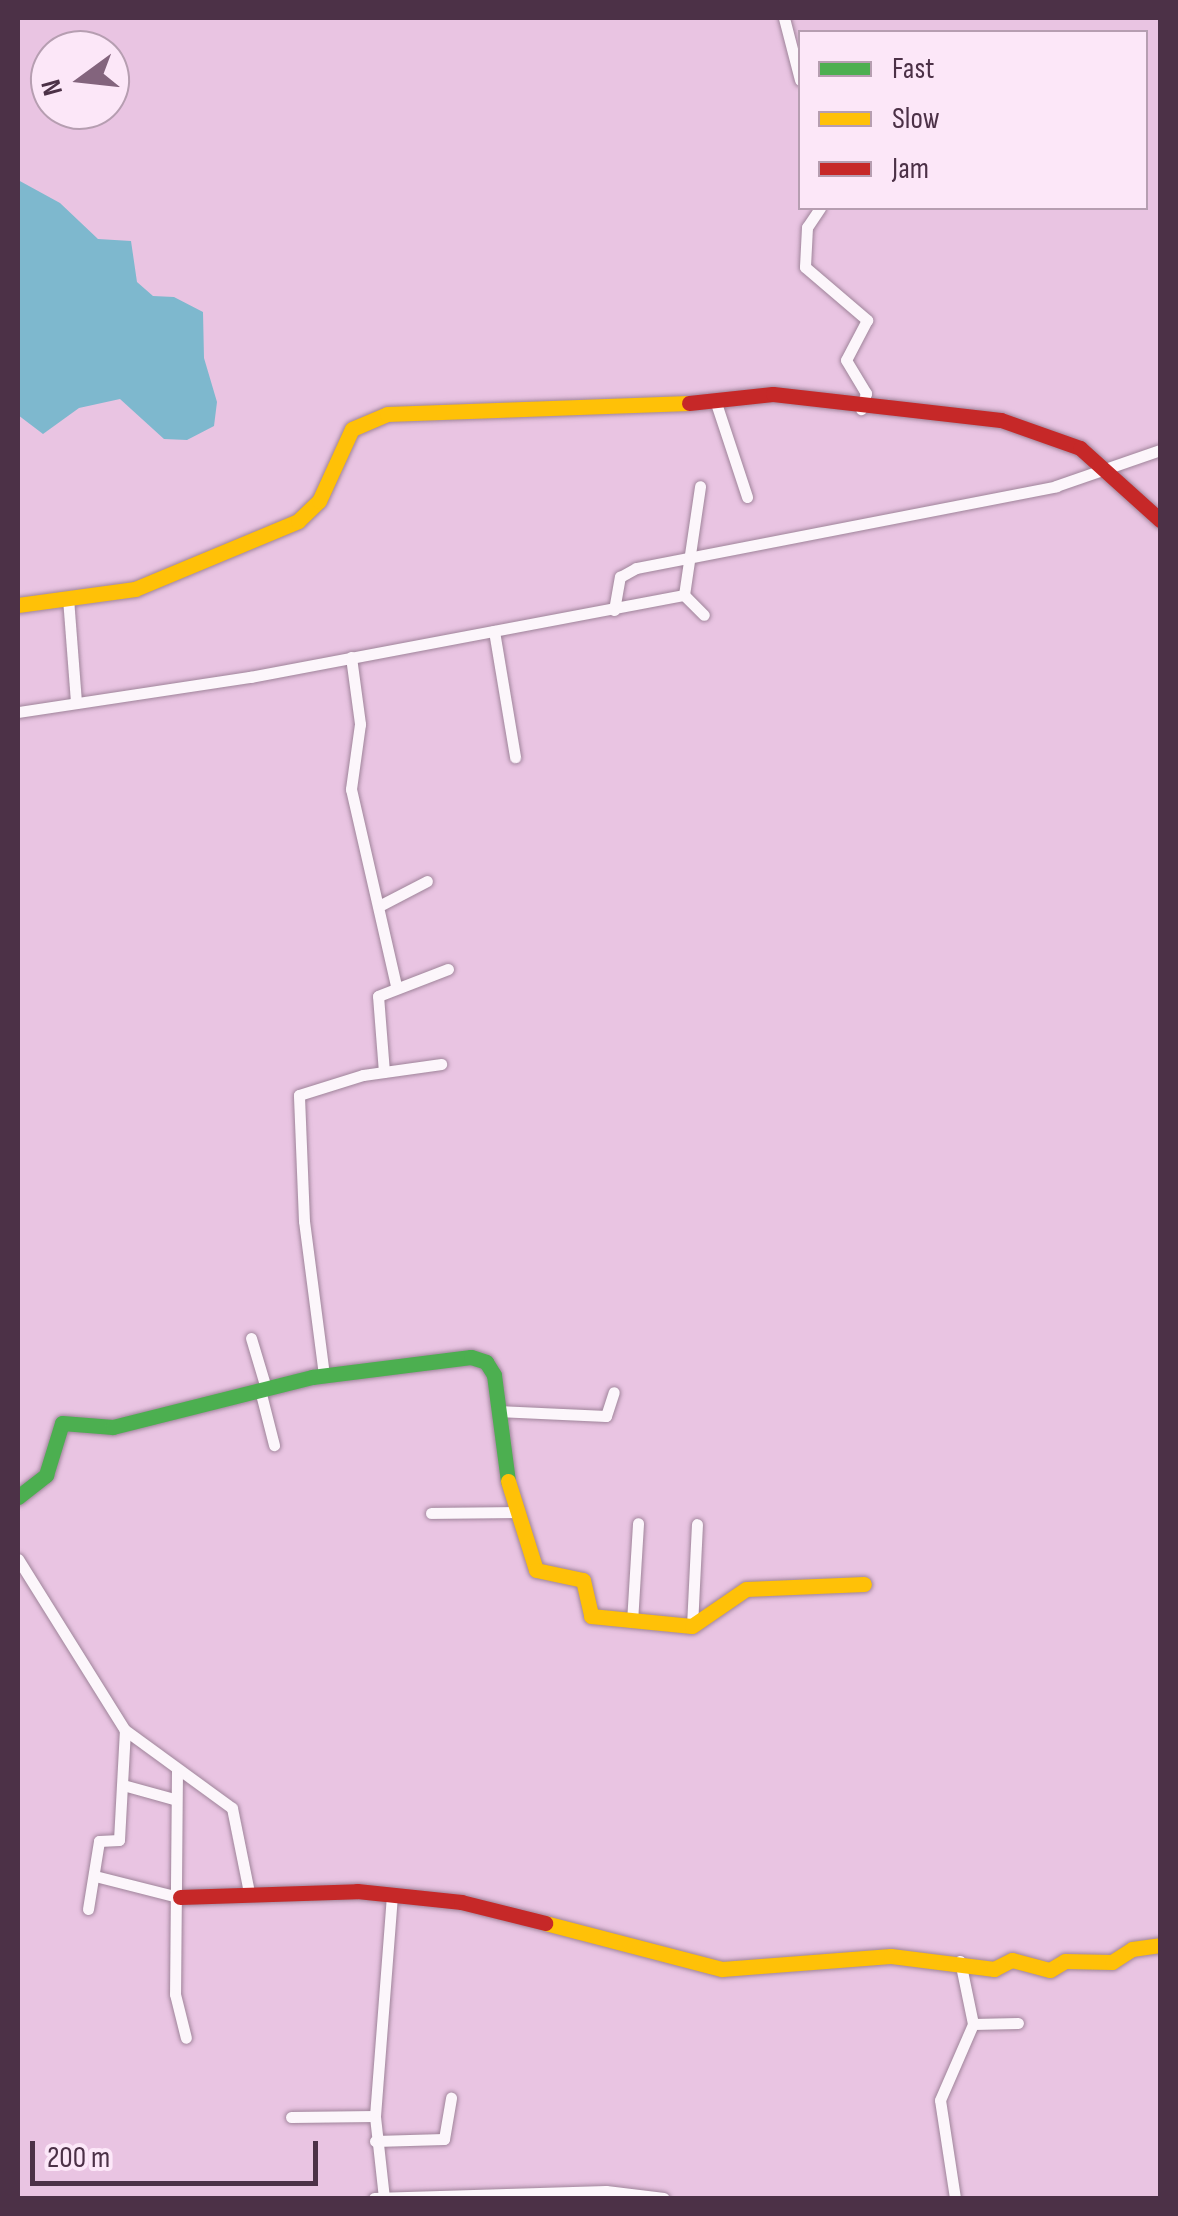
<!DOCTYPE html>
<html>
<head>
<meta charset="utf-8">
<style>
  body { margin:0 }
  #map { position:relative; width:1178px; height:2216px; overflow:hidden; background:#e9c4e2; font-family:"Sofia Sans Condensed",sans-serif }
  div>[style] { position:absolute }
  .water>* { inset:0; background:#7eb8ce }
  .roads { filter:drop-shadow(0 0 2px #9f849a) drop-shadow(0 0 2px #9f849a) }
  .street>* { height:11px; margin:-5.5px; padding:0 5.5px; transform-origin:5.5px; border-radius:5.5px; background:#fcf6fb }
  .fast>* { height:15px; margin:-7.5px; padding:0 7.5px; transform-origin:7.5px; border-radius:7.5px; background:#4caf50 }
  .slow>* { height:15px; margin:-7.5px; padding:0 7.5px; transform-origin:7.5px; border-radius:7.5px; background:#ffc107 }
  .jam>* { height:15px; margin:-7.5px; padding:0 7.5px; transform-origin:7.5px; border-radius:7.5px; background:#c62828 }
  span { translate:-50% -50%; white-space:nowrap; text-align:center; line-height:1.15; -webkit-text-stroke:9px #fce7f8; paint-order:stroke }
  .frame { position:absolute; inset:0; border:20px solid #4c3147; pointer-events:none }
  .legend { position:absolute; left:798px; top:30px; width:350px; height:180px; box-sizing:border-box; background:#fce7f8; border:2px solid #b69eb1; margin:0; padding:12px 18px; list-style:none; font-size:30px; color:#4c3147 }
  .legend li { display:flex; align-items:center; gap:20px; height:50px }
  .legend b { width:50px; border:2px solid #b69eb1 }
  .north { position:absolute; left:30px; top:30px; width:100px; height:100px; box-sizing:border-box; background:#fce7f8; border:2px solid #b69eb1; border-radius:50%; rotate:255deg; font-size:28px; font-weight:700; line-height:40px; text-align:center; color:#4c3147 }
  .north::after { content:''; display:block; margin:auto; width:35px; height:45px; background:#83647d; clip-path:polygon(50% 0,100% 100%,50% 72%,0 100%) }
  .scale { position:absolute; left:30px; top:2141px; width:288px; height:45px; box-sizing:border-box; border:5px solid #4c3147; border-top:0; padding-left:12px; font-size:30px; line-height:35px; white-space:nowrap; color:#4c3147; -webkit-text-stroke:8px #fce7f8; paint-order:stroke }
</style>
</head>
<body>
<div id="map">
  <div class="water">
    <i style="clip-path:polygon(18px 180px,60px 203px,98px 239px,131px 241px,137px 282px,153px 296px,174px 297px,203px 312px,204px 358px,217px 402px,214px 426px,187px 440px,164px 439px,120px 399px,79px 408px,43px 434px,18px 415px)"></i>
  </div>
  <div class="roads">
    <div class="street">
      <i style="left:784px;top:18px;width:64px;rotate:75.5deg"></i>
      <i style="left:820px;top:208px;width:23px;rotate:124deg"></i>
      <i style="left:807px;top:227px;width:40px;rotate:92.9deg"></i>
      <i style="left:805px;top:267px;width:82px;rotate:40.5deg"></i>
      <i style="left:867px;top:320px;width:45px;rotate:117.7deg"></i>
      <i style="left:846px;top:360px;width:39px;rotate:59deg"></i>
      <i style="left:866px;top:393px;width:17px;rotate:107deg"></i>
      <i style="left:716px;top:403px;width:99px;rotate:71.7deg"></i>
      <i style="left:684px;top:595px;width:110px;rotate:-81.6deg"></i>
      <i style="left:68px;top:598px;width:105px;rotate:85.6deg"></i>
      <i style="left:614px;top:610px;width:34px;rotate:-80deg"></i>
      <i style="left:620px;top:577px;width:18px;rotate:-29deg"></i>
      <i style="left:636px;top:568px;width:428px;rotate:-11deg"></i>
      <i style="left:1056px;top:486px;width:110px;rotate:-19.1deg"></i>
      <i style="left:494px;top:631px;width:128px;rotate:80.5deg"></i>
      <i style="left:351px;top:657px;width:68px;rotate:82.3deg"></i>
      <i style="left:360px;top:724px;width:66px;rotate:97.9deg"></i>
      <i style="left:351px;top:789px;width:201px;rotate:77.1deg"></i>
      <i style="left:18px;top:712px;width:235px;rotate:-8.6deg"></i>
      <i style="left:250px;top:677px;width:442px;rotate:-10.7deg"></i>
      <i style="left:684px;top:595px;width:28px;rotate:45deg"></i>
      <i style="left:379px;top:906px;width:54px;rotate:-27.5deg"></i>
      <i style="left:384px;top:1072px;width:76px;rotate:-94.5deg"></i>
      <i style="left:378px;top:996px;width:75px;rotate:-21.1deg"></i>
      <i style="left:251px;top:1338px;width:52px;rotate:73.3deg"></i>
      <i style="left:324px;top:1375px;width:155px;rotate:-97.4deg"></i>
      <i style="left:304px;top:1221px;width:126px;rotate:-92.3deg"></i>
      <i style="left:299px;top:1095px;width:67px;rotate:-17.4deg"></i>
      <i style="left:363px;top:1075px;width:79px;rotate:-8deg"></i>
      <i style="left:260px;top:1390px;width:57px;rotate:75.7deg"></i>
      <i style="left:497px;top:1411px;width:109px;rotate:2.6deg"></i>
      <i style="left:606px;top:1416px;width:25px;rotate:-72deg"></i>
      <i style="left:431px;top:1513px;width:83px;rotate:-0.7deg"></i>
      <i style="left:18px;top:1559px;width:202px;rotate:58deg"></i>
      <i style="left:125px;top:1730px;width:132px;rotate:36.1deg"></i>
      <i style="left:232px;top:1808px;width:86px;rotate:78.6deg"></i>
      <i style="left:632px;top:1622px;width:99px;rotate:-86.5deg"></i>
      <i style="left:692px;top:1626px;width:102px;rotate:-87.2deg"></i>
      <i style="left:177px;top:1770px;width:224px;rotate:90.5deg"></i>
      <i style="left:175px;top:1994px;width:45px;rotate:76deg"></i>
      <i style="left:123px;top:1785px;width:53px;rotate:15.4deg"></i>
      <i style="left:95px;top:1876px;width:81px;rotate:14.2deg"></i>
      <i style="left:88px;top:1909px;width:69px;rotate:-80.8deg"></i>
      <i style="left:99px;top:1841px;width:20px;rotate:-3deg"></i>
      <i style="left:119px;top:1840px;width:110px;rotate:-86.9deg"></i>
      <i style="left:960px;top:1961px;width:64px;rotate:78.3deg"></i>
      <i style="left:973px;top:2024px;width:45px;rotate:-1.3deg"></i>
      <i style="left:291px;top:2117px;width:84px;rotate:-0.7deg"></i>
      <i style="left:375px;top:2141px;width:69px;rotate:-1.7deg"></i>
      <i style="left:444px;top:2139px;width:42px;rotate:-80.3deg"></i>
      <i style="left:374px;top:2198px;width:232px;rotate:-1.7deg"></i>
      <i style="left:606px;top:2191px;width:58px;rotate:6.9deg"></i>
      <i style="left:384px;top:2198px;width:82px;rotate:-96.3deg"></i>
      <i style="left:375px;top:2116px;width:222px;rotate:-85.6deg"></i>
      <i style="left:955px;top:2198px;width:99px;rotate:-98.7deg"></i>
      <i style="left:940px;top:2100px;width:83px;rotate:-66.5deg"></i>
    </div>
    <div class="fast">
      <i style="left:18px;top:1497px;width:36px;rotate:-38deg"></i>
      <i style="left:46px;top:1475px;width:54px;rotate:-72.9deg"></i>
      <i style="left:62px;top:1423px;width:51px;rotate:4.5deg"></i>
      <i style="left:113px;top:1427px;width:205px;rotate:-14.1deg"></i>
      <i style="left:312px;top:1377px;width:160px;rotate:-7.2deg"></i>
      <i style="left:471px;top:1357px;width:16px;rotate:18deg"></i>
      <i style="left:486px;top:1362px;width:15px;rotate:58deg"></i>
      <i style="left:494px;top:1375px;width:107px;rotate:82.5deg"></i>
    </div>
    <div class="slow">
      <i style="left:18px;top:605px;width:118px;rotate:-7.8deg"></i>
      <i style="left:135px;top:589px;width:177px;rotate:-22.6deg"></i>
      <i style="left:298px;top:521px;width:29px;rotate:-44deg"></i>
      <i style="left:319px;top:501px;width:79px;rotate:-65.4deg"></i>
      <i style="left:352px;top:429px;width:38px;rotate:-23deg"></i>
      <i style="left:387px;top:414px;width:302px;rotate:-2.1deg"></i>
      <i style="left:508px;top:1481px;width:93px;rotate:72.5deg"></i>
      <i style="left:536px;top:1570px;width:48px;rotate:12deg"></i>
      <i style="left:583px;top:1580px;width:37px;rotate:77deg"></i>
      <i style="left:591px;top:1616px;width:101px;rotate:5.7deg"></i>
      <i style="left:692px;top:1626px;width:65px;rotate:-34.4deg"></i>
      <i style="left:746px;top:1589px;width:118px;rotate:-2.4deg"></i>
      <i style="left:545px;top:1923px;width:183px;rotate:14.6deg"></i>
      <i style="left:722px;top:1969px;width:169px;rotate:-4.4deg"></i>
      <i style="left:891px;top:1956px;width:104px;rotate:7.2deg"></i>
      <i style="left:994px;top:1969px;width:20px;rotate:-27deg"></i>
      <i style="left:1012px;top:1960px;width:39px;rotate:15deg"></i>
      <i style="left:1050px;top:1970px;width:17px;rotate:-31deg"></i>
      <i style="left:1065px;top:1961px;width:47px;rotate:1.2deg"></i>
      <i style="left:1112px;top:1962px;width:24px;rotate:-33deg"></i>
      <i style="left:1132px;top:1949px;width:28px;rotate:-8deg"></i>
    </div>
    <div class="jam">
      <i style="left:689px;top:403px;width:84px;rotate:-6.1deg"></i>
      <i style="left:773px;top:394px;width:229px;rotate:6.5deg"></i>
      <i style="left:1001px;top:420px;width:84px;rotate:19.5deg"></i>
      <i style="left:1080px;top:448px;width:108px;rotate:42deg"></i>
      <i style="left:180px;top:1897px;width:177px;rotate:-1.9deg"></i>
      <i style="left:357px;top:1891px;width:105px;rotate:6deg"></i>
      <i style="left:461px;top:1902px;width:87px;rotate:14deg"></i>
    </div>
  </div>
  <div class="frame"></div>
  <ul class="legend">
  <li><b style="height:12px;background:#4caf50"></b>Fast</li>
  <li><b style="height:12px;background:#ffc107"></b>Slow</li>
  <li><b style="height:12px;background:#c62828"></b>Jam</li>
  </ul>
  <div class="north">N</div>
  <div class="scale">200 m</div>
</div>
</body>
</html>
